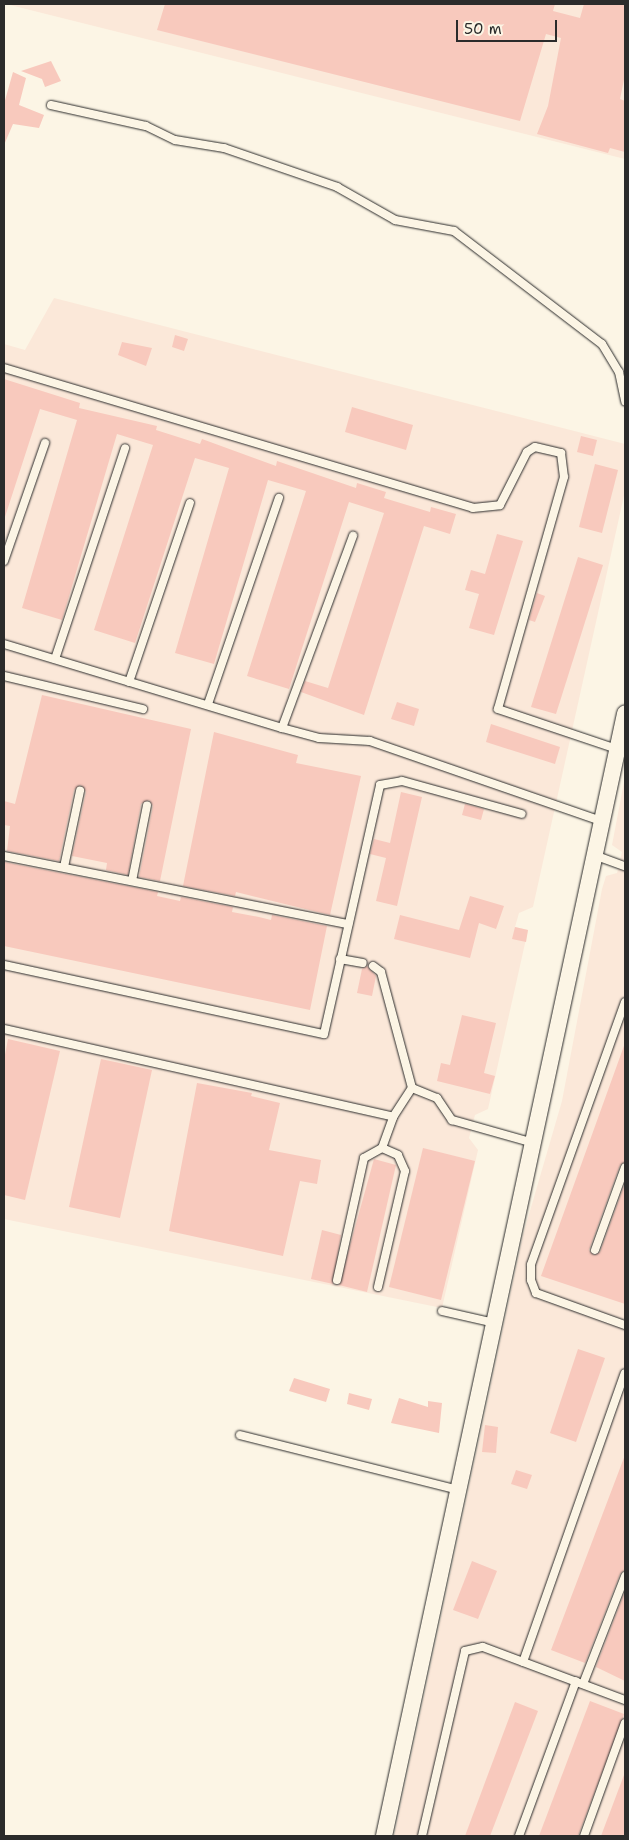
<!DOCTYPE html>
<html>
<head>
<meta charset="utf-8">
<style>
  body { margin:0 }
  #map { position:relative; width:629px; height:1840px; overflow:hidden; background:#fcf5e5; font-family:"Shantell Sans",sans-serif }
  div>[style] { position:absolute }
  .built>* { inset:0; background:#fbe8d9 }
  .building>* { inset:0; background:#f8c9bd }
  .roads { filter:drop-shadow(0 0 1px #2b2b2b) drop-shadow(0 0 1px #2b2b2b) }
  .service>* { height:8px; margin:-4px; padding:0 4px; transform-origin:4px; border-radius:4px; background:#fcf5e5 }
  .minor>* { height:16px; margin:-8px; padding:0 8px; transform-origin:8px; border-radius:8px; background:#fcf5e5 }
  span { translate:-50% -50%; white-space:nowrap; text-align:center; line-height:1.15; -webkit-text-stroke:4.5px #fcf5e5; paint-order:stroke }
  .frame { position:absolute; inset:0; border:5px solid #2b2b2b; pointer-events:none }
  .scale { position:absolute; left:456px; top:20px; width:101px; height:22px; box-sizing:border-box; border:2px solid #2b2b2b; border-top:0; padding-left:6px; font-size:15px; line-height:18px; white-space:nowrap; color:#2b2b2b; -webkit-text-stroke:4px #fcf5e5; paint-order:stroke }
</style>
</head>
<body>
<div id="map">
  <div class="built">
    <i style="clip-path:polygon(6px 4px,625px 4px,625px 159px)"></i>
    <i style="clip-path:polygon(54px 298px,625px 444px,625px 491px,533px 907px,519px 913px,515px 927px,528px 930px,488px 1109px,475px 1115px,469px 1138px,478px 1150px,442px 1308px,4px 1219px,4px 344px,25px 350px)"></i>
    <i style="clip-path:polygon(624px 782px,625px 1836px,394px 1836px,523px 1235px,562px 1101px,602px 889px,606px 876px,617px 873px,622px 852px,612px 845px)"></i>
  </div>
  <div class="building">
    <i style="clip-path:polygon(165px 4px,555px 4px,553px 11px,580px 18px,584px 4px,625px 4px,625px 75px,620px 99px,625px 101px,625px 152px,610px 148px,608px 153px,537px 134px,548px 106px,561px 38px,546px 34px,520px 121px,157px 30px)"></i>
    <i style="clip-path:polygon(51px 61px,61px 81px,45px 87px,42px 79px,21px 71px)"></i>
    <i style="clip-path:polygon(13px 72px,26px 78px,19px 105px,44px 115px,39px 128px,13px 124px,4px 145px,4px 104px)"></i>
    <i style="clip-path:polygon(175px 335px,188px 339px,184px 351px,172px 347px)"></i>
    <i style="clip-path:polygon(122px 342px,152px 348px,146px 366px,118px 355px)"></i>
    <i style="clip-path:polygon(4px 379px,80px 403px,79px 408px,157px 426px,156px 430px,200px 444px,202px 439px,276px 466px,277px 461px,356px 488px,357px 483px,386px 492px,384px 498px,430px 512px,431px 507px,456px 514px,450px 534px,424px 526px,364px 715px,301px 692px,305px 681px,328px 688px,384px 513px,349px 502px,289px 689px,247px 676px,306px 491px,268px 480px,214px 664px,175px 653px,229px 468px,195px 458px,135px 643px,94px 630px,153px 445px,117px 434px,62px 620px,22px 608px,77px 420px,40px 409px,4px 520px)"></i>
    <i style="clip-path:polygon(352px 407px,413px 425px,406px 450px,345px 432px)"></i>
    <i style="clip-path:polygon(581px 436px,597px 440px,593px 456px,577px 452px)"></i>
    <i style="clip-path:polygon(595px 464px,618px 470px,602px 533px,579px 527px)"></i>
    <i style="clip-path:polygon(497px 534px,523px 541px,494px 635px,469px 628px,479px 594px,465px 590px,471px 570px,485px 574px)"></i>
    <i style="clip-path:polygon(578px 557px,603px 565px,556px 714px,531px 707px)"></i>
    <i style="clip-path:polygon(537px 593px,545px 596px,535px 622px,529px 620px)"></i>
    <i style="clip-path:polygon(42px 695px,191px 729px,160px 881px,139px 877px,153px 806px,149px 800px,141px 804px,128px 875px,106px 870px,107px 863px,72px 856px,86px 792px,81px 785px,74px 790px,59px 861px,7px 851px,10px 826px,4px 825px,4px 801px,15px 804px)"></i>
    <i style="clip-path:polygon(397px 702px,419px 709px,414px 726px,391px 719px)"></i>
    <i style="clip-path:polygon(491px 724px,560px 747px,555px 764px,486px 742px)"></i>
    <i style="clip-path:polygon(214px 732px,298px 755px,296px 763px,361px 776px,330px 915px,236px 892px,235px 896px,183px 886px)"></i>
    <i style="clip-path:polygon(401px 792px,422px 797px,397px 906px,376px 901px,386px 858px,370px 854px,374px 839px,390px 843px)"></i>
    <i style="clip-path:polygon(465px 804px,484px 809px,481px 820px,462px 815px)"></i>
    <i style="clip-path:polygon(4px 862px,158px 892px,157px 896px,180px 901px,181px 897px,233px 907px,232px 912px,259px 917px,271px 920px,272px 915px,327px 926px,310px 1010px,4px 946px)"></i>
    <i style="clip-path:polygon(470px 896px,504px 906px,496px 929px,479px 923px,470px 958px,394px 939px,400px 915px,459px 930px)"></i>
    <i style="clip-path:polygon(515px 927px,528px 930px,526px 942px,512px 939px)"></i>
    <i style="clip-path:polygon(367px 966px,376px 976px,372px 996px,357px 993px,362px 969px)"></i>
    <i style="clip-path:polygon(462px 1015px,496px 1023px,484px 1073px,495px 1076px,490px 1094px,437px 1081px,441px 1063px,450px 1065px)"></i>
    <i style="clip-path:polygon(8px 1039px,60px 1051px,25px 1200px,4px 1195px,4px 1060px)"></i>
    <i style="clip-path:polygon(625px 1043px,625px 1162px,620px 1165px,589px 1250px,594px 1255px,600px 1252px,625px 1183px,625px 1304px,541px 1276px)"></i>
    <i style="clip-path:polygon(101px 1059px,152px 1070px,120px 1218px,69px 1207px)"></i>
    <i style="clip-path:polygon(197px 1083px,252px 1093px,251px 1096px,280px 1103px,269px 1150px,321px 1160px,317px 1184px,300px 1181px,283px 1256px,169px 1231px)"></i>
    <i style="clip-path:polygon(423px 1148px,475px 1161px,441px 1300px,389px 1287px)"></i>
    <i style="clip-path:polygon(374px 1159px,396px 1165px,367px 1292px,339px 1285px)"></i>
    <i style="clip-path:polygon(322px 1230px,341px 1235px,333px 1284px,311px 1279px)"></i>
    <i style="clip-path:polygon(578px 1349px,605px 1358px,576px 1442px,550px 1433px)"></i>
    <i style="clip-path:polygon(294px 1378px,330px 1389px,326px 1402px,289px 1391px)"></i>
    <i style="clip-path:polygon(349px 1393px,372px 1399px,369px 1410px,347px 1404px)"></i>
    <i style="clip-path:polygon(399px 1398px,428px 1407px,428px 1401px,442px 1403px,439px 1433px,391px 1423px)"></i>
    <i style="clip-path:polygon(485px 1425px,498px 1427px,496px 1453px,482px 1452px)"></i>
    <i style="clip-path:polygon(625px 1455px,625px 1570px,620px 1574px,585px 1663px,551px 1650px)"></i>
    <i style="clip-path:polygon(516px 1470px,532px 1475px,527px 1489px,511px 1484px)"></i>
    <i style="clip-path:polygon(472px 1561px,497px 1571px,478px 1619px,453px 1610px)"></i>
    <i style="clip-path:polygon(625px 1591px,625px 1681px,596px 1667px)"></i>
    <i style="clip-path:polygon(590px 1701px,624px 1714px,623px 1718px,578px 1836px,539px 1836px)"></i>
    <i style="clip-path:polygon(515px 1702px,538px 1711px,490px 1836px,465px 1836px)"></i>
    <i style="clip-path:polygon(624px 1775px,625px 1836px,601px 1836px)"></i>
  </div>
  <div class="roads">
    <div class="service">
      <i style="left:51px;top:105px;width:97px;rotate:12.5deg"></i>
      <i style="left:146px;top:126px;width:32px;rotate:26deg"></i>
      <i style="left:175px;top:140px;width:50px;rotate:9.3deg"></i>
      <i style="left:224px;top:148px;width:120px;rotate:19deg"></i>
      <i style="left:337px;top:187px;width:67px;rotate:29.6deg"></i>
      <i style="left:395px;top:220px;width:60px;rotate:10.6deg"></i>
      <i style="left:454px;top:231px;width:186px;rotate:37.4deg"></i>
      <i style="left:602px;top:344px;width:33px;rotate:59deg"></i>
      <i style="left:619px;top:372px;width:30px;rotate:78deg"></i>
      <i style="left:4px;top:368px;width:489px;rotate:16.6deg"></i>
      <i style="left:473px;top:508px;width:27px;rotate:-6deg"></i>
      <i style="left:500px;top:505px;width:59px;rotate:-63deg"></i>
      <i style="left:527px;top:452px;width:9px;rotate:-32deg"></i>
      <i style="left:535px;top:447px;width:27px;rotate:13deg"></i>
      <i style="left:561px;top:453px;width:24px;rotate:83deg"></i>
      <i style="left:564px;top:477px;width:241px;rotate:105.9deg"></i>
      <i style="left:498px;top:709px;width:126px;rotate:18.6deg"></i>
      <i style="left:4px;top:561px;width:125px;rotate:-70.8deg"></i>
      <i style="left:4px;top:644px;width:290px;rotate:16.8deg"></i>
      <i style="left:282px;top:728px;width:38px;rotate:15deg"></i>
      <i style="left:319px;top:738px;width:51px;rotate:3.4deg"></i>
      <i style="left:370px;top:741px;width:244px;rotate:19.1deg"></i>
      <i style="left:55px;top:659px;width:222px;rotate:-71.6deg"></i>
      <i style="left:4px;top:676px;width:143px;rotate:13.4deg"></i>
      <i style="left:129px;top:682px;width:189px;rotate:-71.2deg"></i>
      <i style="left:208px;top:704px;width:218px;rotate:-71deg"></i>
      <i style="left:282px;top:728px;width:205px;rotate:-69.7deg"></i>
      <i style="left:594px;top:855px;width:33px;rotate:20deg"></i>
      <i style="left:4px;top:856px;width:351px;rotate:11.2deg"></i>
      <i style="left:64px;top:867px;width:78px;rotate:-78.1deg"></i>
      <i style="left:132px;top:881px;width:77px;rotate:-78.8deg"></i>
      <i style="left:340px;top:959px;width:23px;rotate:10deg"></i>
      <i style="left:4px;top:965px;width:327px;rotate:12.2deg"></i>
      <i style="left:324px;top:1034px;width:255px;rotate:-77.3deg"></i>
      <i style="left:380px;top:785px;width:22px;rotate:-10deg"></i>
      <i style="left:402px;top:781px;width:124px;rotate:15.4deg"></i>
      <i style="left:373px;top:966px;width:10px;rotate:37deg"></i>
      <i style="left:381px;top:972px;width:120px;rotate:75deg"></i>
      <i style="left:625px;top:1002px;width:279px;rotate:109.7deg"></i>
      <i style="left:531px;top:1265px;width:15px;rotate:90deg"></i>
      <i style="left:531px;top:1280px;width:14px;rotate:69deg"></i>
      <i style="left:536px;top:1293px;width:95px;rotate:19.8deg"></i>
      <i style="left:4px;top:1029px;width:399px;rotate:12.7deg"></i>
      <i style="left:393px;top:1117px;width:35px;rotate:-57deg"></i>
      <i style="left:412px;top:1088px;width:27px;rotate:22deg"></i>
      <i style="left:437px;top:1098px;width:27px;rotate:56deg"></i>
      <i style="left:452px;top:1120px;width:85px;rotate:15.7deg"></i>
      <i style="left:595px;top:1250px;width:88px;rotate:-70.1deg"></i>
      <i style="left:337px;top:1280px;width:125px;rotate:-77.5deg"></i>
      <i style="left:364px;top:1158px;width:21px;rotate:-29deg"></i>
      <i style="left:382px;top:1148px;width:33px;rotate:-70deg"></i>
      <i style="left:378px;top:1287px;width:119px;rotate:-76.9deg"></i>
      <i style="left:405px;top:1171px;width:17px;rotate:-114deg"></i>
      <i style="left:398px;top:1155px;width:17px;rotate:-156deg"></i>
      <i style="left:442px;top:1311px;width:54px;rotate:12.8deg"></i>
      <i style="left:240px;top:1435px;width:222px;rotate:14.1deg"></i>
      <i style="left:523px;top:1662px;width:306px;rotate:-70.6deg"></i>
      <i style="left:583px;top:1684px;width:116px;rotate:-68.7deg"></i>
      <i style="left:422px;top:1836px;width:190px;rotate:-76.9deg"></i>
      <i style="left:465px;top:1651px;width:18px;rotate:-13deg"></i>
      <i style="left:483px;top:1647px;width:152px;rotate:20.5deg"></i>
      <i style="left:519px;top:1836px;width:165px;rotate:-69.8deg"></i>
      <i style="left:584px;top:1836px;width:120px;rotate:-70.1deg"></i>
    </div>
    <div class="minor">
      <i style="left:384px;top:1836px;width:1148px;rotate:-77.88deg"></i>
    </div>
  </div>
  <div class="frame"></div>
  <div class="scale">50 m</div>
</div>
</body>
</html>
